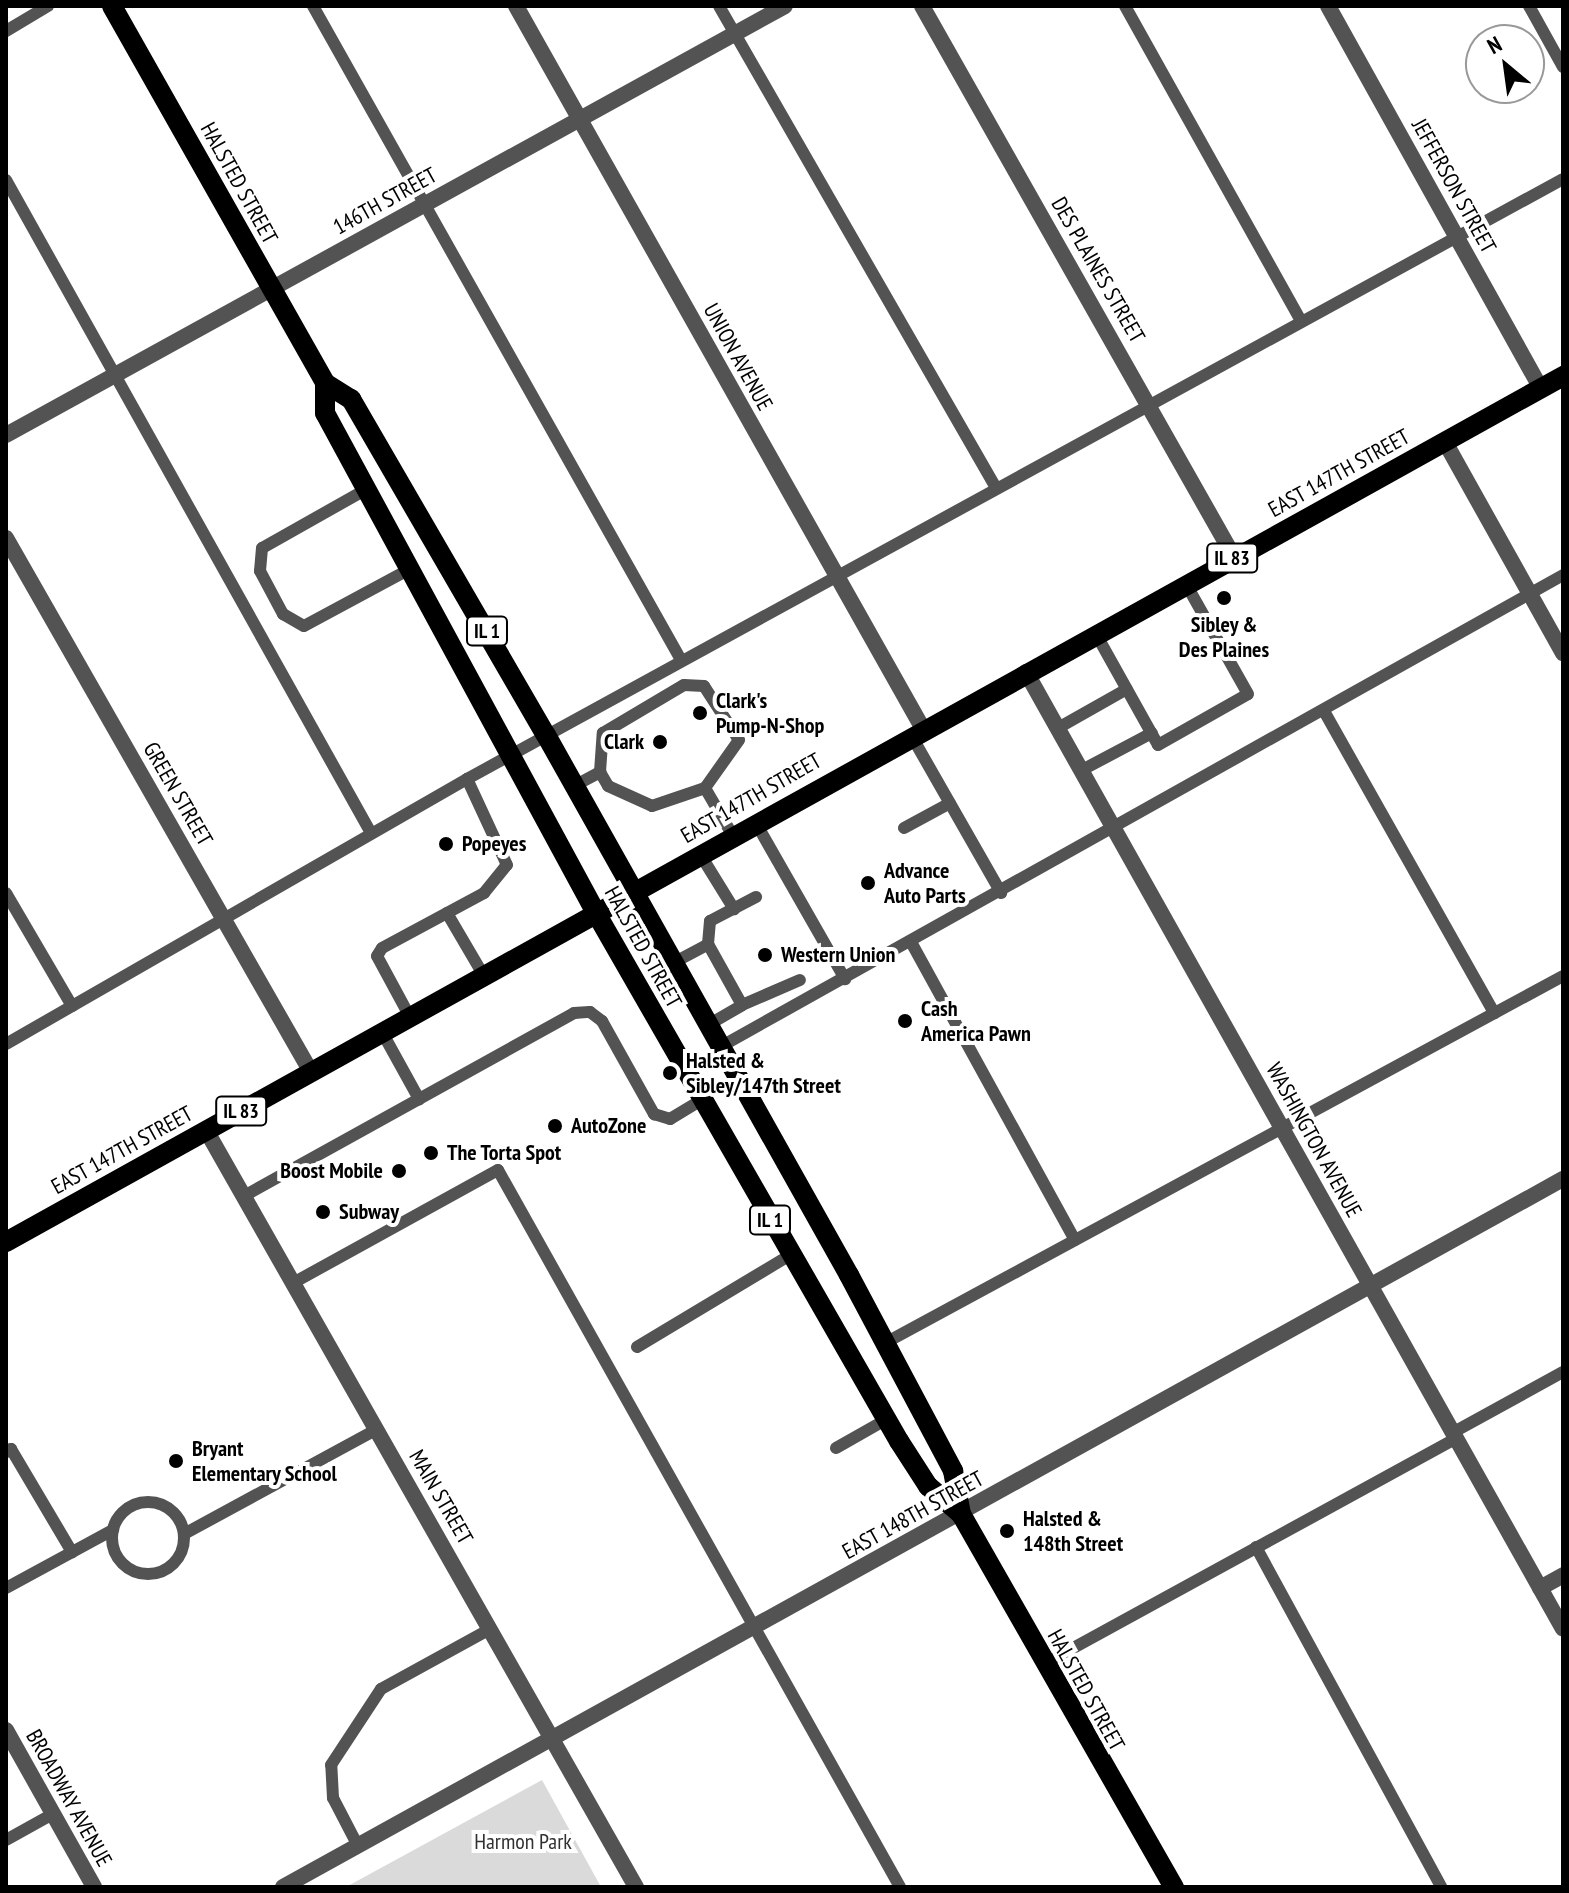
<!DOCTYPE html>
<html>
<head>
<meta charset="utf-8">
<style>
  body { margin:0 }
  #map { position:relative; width:1569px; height:1893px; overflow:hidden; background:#fff; font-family:"PT Sans Narrow",sans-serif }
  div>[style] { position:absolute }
  .green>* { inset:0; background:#dadada }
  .service>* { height:12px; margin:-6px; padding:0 6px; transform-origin:6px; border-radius:6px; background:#535353 }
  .service>.ring { margin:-6px; padding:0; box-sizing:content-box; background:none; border:12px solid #535353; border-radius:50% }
  .minor>* { height:16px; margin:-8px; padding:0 8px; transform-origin:8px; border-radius:8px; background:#535353 }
  .primary>* { height:20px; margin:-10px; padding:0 10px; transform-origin:10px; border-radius:10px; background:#000 }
  .dots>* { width:22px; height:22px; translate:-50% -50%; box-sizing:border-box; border:4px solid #fff; border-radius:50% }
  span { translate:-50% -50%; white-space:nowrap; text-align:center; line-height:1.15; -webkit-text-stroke:8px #fff; paint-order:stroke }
  .shield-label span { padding:2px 6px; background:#fff; border:2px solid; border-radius:6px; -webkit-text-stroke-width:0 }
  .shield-label { font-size:20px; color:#000; font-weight:700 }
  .street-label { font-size:22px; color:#000 }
  .poi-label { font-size:22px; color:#000; font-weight:700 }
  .left { translate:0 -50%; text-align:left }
  .right { translate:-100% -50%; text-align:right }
  .park-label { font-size:22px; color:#313131 }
  .frame { position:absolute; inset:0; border:8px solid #000; pointer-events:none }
  .north { position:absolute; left:1465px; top:24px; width:80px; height:80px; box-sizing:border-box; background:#fff; border:2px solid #999; border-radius:50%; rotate:331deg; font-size:22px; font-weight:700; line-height:32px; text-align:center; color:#000 }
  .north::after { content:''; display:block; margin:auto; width:28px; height:36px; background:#000; clip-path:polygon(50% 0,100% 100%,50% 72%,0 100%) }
</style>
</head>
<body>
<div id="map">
  <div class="green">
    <i style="clip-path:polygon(542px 1780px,601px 1887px,346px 1887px)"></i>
  </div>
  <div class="service">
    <i style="left:313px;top:6px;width:750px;rotate:60.63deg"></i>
    <i style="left:719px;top:6px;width:556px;rotate:60.11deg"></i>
    <i style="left:1125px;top:6px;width:361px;rotate:60.8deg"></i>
    <i style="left:1529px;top:6px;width:70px;rotate:60.9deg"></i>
    <i style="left:6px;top:31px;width:49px;rotate:-30.8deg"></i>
    <i style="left:6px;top:180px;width:748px;rotate:60.8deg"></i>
    <i style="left:365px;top:490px;width:118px;rotate:150.6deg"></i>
    <i style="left:262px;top:548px;width:23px;rotate:95deg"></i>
    <i style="left:260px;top:571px;width:49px;rotate:61.9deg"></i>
    <i style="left:283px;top:614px;width:24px;rotate:30deg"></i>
    <i style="left:304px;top:626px;width:116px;rotate:-28.3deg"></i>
    <i style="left:1096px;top:634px;width:127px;rotate:60.8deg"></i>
    <i style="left:1158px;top:745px;width:103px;rotate:-29.5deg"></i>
    <i style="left:1248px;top:694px;width:126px;rotate:-119.4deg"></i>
    <i style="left:1324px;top:711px;width:347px;rotate:60.6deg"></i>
    <i style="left:1058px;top:728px;width:79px;rotate:-29.5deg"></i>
    <i style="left:911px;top:735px;width:182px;rotate:60.3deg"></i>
    <i style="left:1082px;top:770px;width:79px;rotate:-27.9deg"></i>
    <i style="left:600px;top:772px;width:39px;rotate:-86deg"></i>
    <i style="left:603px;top:733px;width:94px;rotate:-30.7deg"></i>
    <i style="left:684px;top:685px;width:20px;rotate:3deg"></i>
    <i style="left:704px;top:686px;width:64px;rotate:57.1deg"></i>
    <i style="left:739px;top:740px;width:59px;rotate:125.3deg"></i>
    <i style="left:705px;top:788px;width:56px;rotate:59.7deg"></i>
    <i style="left:574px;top:786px;width:30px;rotate:-28deg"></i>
    <i style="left:600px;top:772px;width:16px;rotate:60deg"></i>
    <i style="left:608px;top:786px;width:48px;rotate:24.4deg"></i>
    <i style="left:652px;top:806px;width:56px;rotate:-18.8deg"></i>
    <i style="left:756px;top:823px;width:180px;rotate:60.3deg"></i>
    <i style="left:904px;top:828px;width:52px;rotate:-28.5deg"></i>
    <i style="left:700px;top:854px;width:65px;rotate:58.3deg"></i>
    <i style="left:6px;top:893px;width:131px;rotate:59.7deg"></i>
    <i style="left:447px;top:913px;width:73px;rotate:59.6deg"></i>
    <i style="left:911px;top:942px;width:340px;rotate:61.2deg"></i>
    <i style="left:673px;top:963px;width:40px;rotate:-28deg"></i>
    <i style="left:742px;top:1005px;width:63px;rotate:-23.3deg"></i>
    <i style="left:410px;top:1017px;width:69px;rotate:-118.4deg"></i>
    <i style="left:377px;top:956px;width:9px;rotate:-58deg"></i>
    <i style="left:382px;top:948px;width:116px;rotate:-28.3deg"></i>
    <i style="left:484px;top:893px;width:36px;rotate:-51deg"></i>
    <i style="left:507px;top:865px;width:95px;rotate:-114.9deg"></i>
    <i style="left:708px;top:1025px;width:39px;rotate:-30deg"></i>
    <i style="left:742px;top:1005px;width:70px;rotate:-119.1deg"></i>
    <i style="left:708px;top:944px;width:23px;rotate:-85deg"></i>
    <i style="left:710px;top:921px;width:52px;rotate:-27.6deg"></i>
    <i style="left:382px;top:1032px;width:77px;rotate:61.1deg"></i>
    <i style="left:6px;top:1044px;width:532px;rotate:-29.89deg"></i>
    <i style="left:467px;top:779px;width:1249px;rotate:-28.7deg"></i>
    <i style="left:720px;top:1047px;width:966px;rotate:-29.24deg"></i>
    <i style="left:244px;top:1196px;width:377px;rotate:-29deg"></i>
    <i style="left:574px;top:1013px;width:16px;rotate:-4deg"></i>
    <i style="left:590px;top:1012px;width:15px;rotate:37deg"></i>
    <i style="left:602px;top:1021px;width:107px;rotate:60.8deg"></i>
    <i style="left:654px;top:1114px;width:17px;rotate:17deg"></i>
    <i style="left:670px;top:1119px;width:37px;rotate:-31deg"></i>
    <i style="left:293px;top:1283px;width:234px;rotate:-28.9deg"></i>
    <i style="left:498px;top:1170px;width:822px;rotate:60.72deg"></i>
    <i style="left:885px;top:1343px;width:771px;rotate:-28.43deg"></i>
    <i style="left:637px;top:1347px;width:179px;rotate:-31deg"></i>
    <i style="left:1452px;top:1433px;width:127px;rotate:-28.8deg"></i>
    <i style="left:836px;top:1448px;width:59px;rotate:-29.6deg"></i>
    <i style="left:6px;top:1452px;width:6px;rotate:-31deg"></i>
    <i style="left:11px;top:1449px;width:120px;rotate:59.4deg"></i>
    <i class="ring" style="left:112px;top:1502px;width:60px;height:60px"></i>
    <i style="left:184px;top:1534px;width:220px;rotate:-28.5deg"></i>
    <i style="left:1256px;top:1547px;width:387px;rotate:61.4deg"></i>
    <i style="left:6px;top:1588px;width:122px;rotate:-28.5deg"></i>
    <i style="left:1044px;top:1664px;width:469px;rotate:-28.7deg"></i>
    <i style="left:6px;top:1840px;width:54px;rotate:-29deg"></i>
    <i style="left:358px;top:1846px;width:54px;rotate:-117.5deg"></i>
    <i style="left:333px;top:1798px;width:33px;rotate:-93deg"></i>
    <i style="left:331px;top:1765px;width:91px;rotate:-56.7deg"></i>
    <i style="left:381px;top:1689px;width:124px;rotate:-28.8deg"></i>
  </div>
  <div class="minor">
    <i style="left:516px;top:6px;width:830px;rotate:60.62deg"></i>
    <i style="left:922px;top:6px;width:633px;rotate:60.48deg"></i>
    <i style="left:1328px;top:6px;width:437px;rotate:60.9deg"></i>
    <i style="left:6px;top:435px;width:889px;rotate:-28.84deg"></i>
    <i style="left:1445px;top:442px;width:242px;rotate:60.8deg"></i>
    <i style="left:6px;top:538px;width:615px;rotate:60.27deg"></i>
    <i style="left:1026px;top:672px;width:1097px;rotate:60.7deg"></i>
    <i style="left:206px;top:1130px;width:871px;rotate:60.4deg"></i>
    <i style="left:1540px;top:1588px;width:26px;rotate:-29deg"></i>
    <i style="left:6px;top:1730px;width:180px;rotate:60.7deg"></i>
    <i style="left:283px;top:1887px;width:1463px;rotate:-28.95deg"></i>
  </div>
  <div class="primary">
    <i style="left:112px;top:6px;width:433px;rotate:60.5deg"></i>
    <i style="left:325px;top:383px;width:31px;rotate:32deg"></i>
    <i style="left:351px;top:399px;width:388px;rotate:59.9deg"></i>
    <i style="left:546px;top:735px;width:619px;rotate:60.7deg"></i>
    <i style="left:849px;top:1275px;width:222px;rotate:62deg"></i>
    <i style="left:953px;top:1471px;width:44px;rotate:79.5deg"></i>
    <i style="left:961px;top:1514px;width:430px;rotate:60.3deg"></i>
    <i style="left:325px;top:383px;width:30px;rotate:90deg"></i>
    <i style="left:325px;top:413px;width:569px;rotate:61.54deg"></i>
    <i style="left:596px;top:913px;width:609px;rotate:60.15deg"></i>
    <i style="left:899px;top:1441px;width:54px;rotate:57.2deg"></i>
    <i style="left:928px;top:1486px;width:43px;rotate:40.3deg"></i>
    <i style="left:6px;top:1242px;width:1782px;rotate:-29.08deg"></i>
  </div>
  <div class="dots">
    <i style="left:1224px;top:598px;background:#000"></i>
    <i style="left:700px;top:713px;background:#000"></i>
    <i style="left:660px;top:742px;background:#000"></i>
    <i style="left:446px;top:844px;background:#000"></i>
    <i style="left:868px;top:883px;background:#000"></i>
    <i style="left:765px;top:955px;background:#000"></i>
    <i style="left:905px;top:1021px;background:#000"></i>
    <i style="left:670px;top:1073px;background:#000"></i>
    <i style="left:555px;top:1126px;background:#000"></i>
    <i style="left:431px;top:1153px;background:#000"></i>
    <i style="left:399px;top:1171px;background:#000"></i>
    <i style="left:323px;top:1212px;background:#000"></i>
    <i style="left:176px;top:1461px;background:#000"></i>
    <i style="left:1007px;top:1531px;background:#000"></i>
  </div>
  <div class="shield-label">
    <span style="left:1232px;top:558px">IL 83</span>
    <span style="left:487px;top:631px">IL 1</span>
    <span style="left:241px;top:1111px">IL 83</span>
    <span style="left:770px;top:1220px">IL 1</span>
  </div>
  <div class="street-label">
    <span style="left:239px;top:183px;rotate:61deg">HALSTED STREET</span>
    <span style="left:1454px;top:186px;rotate:61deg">JEFFERSON STREET</span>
    <span style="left:385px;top:201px;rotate:-29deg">146TH STREET</span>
    <span style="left:1098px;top:270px;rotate:60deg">DES PLAINES STREET</span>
    <span style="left:738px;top:357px;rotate:61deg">UNION AVENUE</span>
    <span style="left:1339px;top:473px;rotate:-29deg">EAST 147TH STREET</span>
    <span style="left:178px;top:794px;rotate:60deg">GREEN STREET</span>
    <span style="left:751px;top:798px;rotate:-30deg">EAST 147TH STREET</span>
    <span style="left:643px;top:947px;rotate:61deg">HALSTED STREET</span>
    <span style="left:1314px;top:1140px;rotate:61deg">WASHINGTON AVENUE</span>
    <span style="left:122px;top:1150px;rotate:-29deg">EAST 147TH STREET</span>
    <span style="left:441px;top:1497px;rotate:60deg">MAIN STREET</span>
    <span style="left:913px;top:1515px;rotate:-29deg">EAST 148TH STREET</span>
    <span style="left:1086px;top:1690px;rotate:61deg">HALSTED STREET</span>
    <span style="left:69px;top:1798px;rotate:61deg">BROADWAY AVENUE</span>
  </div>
  <div class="poi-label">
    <span style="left:1224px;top:637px">Sibley &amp;<br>Des Plaines</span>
    <span class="left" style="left:716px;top:713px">Clark's<br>Pump-N-Shop</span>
    <span class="right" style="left:644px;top:742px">Clark</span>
    <span class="left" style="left:462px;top:844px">Popeyes</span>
    <span class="left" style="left:884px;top:883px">Advance<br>Auto Parts</span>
    <span class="left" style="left:781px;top:955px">Western Union</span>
    <span class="left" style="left:921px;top:1021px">Cash<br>America Pawn</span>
    <span class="left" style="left:686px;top:1073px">Halsted &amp;<br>Sibley/147th Street</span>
    <span class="left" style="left:571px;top:1126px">AutoZone</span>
    <span class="left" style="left:447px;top:1153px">The Torta Spot</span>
    <span class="right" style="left:383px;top:1171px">Boost Mobile</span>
    <span class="left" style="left:339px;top:1212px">Subway</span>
    <span class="left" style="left:192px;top:1461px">Bryant<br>Elementary School</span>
    <span class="left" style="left:1023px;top:1531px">Halsted &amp;<br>148th Street</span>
  </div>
  <div class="park-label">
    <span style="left:523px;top:1842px">Harmon Park</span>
  </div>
  <div class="frame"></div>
  <div class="north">N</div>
</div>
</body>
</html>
